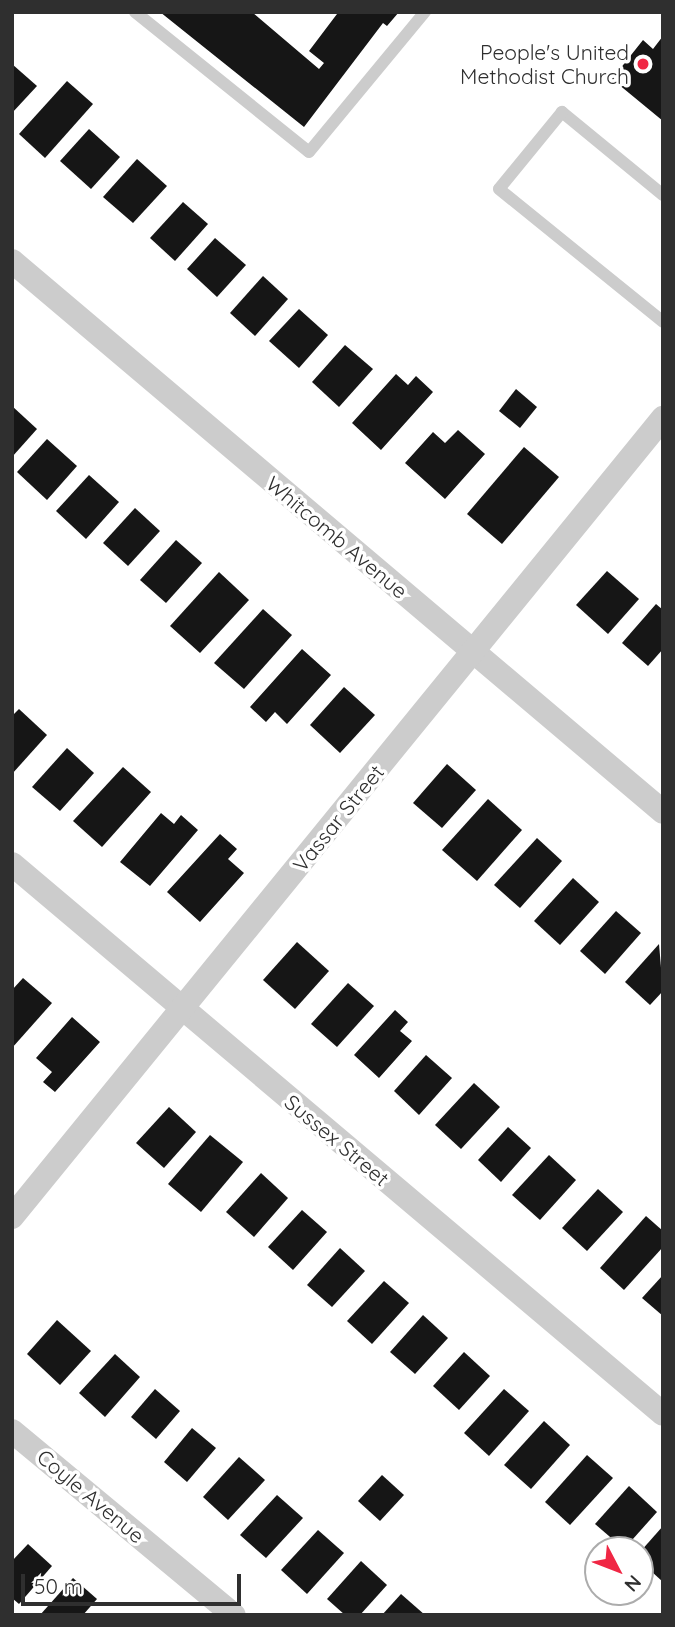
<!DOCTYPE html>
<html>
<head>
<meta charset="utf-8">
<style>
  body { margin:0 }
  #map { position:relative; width:675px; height:1627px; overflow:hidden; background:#fff; font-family:Quicksand,sans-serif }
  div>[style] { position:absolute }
  .building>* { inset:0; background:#161616 }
  .lane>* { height:12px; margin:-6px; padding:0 6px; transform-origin:6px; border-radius:6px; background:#ccc }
  .street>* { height:24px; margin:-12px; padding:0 12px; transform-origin:12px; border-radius:12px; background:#ccc }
  .dots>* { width:19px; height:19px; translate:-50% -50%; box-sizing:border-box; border:4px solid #fff; border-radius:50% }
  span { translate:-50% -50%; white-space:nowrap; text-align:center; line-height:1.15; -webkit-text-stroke:7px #fff; paint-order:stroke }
  .poi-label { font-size:21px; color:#2f2f2f }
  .right { translate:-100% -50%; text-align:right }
  .street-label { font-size:21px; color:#2f2f2f }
  .frame { position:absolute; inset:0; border:14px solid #2f2f2f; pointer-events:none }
  .north { position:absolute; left:584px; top:1536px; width:70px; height:70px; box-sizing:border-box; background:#fff; border:2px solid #acacac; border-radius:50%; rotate:132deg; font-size:19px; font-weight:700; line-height:28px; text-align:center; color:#2f2f2f }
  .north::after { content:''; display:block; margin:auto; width:24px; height:32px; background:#f02744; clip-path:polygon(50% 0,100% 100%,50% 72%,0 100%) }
  .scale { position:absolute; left:21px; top:1574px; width:220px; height:32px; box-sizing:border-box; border:4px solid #2f2f2f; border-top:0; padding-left:9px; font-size:21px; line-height:24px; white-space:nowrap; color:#2f2f2f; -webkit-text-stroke:5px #fff; paint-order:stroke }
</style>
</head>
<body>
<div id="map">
  <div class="building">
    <i style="clip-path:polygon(160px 12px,252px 12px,319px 69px,324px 63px,309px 51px,337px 14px,399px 12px,387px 26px,383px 23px,304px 127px)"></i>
    <i style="clip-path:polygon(663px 36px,663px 121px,612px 79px,643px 40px,653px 49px)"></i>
    <i style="clip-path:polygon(12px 64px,37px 86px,12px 113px)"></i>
    <i style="clip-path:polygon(67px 81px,93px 104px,45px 158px,19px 134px)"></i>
    <i style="clip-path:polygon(89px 129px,120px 157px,91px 189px,60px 161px)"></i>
    <i style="clip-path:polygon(137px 159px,167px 186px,133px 223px,103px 197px)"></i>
    <i style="clip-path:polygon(183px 202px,208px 224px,175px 261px,150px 238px)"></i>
    <i style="clip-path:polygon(215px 238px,246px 265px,217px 297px,187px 269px)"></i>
    <i style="clip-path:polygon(263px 276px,288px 299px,255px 336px,230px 313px)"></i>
    <i style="clip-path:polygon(299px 309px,328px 335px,299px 368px,269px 341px)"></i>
    <i style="clip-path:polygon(345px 345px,373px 369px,339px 407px,312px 382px)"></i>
    <i style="clip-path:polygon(396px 374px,408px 385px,416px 376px,433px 392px,381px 450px,352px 423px)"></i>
    <i style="clip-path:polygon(516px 389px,537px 407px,520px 428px,499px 411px)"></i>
    <i style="clip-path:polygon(12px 406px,37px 429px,12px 457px)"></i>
    <i style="clip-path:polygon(458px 430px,485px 454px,445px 499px,405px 463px,433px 432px,445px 443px)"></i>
    <i style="clip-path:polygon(47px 439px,77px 466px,47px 500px,17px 472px)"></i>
    <i style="clip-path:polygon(524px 447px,559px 477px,502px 544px,467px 514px)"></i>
    <i style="clip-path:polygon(89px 475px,119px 502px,86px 539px,56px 511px)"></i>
    <i style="clip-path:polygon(135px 508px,160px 531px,128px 566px,103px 543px)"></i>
    <i style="clip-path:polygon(176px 540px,202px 563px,166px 603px,140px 580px)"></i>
    <i style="clip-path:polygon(607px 571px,639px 599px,608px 634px,576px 605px)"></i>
    <i style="clip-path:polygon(219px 572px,249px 600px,200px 653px,170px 626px)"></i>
    <i style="clip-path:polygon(656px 604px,663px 610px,663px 649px,648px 666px,622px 643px)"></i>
    <i style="clip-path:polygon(263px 609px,292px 635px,244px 689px,214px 663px)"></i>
    <i style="clip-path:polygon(302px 649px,331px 675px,287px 724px,275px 712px,266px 722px,250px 707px)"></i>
    <i style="clip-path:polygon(344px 687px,375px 715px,340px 753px,310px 725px)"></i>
    <i style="clip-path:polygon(19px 709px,47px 735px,12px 774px,12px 716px)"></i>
    <i style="clip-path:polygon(67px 748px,94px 773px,60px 811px,32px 787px)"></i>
    <i style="clip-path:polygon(447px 764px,476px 790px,442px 828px,413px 803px)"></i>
    <i style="clip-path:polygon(123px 767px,151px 792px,102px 847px,73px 821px)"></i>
    <i style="clip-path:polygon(488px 799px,522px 830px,477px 881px,442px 850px)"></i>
    <i style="clip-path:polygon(161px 813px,174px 824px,181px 815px,198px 830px,150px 886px,120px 862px)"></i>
    <i style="clip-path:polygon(220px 834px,237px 849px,228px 859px,244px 873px,200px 922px,167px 892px)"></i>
    <i style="clip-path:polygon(537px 838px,562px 861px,520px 908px,494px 885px)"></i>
    <i style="clip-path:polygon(573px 878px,599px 902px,560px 945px,534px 921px)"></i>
    <i style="clip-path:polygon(616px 911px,641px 933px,605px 974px,580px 951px)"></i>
    <i style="clip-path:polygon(297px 942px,329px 971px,295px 1009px,263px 980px)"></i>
    <i style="clip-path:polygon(659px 944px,663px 991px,650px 1005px,625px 982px)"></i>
    <i style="clip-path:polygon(23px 978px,52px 1003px,12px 1048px,12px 990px)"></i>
    <i style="clip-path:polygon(348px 983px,374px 1006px,337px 1047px,311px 1024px)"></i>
    <i style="clip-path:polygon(395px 1010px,408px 1022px,400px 1031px,412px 1041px,379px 1078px,354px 1055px)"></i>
    <i style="clip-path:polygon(72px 1017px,100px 1042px,55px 1092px,43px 1082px,52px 1072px,36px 1058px)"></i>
    <i style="clip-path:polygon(426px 1055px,452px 1078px,419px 1115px,394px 1091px)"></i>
    <i style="clip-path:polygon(474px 1083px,500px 1107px,461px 1149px,435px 1125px)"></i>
    <i style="clip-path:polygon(169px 1107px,196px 1132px,164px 1168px,136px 1143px)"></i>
    <i style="clip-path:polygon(508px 1127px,531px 1148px,501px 1182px,478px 1160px)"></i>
    <i style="clip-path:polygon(210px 1135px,243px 1162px,201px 1212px,168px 1184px)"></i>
    <i style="clip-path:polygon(549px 1155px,576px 1180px,540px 1220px,512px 1195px)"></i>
    <i style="clip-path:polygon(261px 1173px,288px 1198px,254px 1237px,226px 1212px)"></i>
    <i style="clip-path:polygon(598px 1189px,623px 1212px,587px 1251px,562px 1228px)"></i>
    <i style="clip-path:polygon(302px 1210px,327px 1232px,293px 1270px,268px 1247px)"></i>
    <i style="clip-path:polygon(646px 1216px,663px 1231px,663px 1247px,624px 1290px,600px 1268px)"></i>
    <i style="clip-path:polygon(340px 1248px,365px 1271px,332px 1307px,307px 1285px)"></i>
    <i style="clip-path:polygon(663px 1275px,663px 1316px,642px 1298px)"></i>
    <i style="clip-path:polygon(384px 1281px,409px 1303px,372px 1344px,347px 1321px)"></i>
    <i style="clip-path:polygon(423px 1315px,448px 1338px,415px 1374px,390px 1352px)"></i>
    <i style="clip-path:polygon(57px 1320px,91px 1351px,60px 1385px,27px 1354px)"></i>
    <i style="clip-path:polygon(464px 1352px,490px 1376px,459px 1410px,433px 1386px)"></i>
    <i style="clip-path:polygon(115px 1354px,140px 1377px,105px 1417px,79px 1393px)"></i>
    <i style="clip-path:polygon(155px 1389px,180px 1411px,156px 1439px,131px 1417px)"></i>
    <i style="clip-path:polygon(504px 1389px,529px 1411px,489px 1456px,464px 1433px)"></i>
    <i style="clip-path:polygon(544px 1421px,570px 1445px,531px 1489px,504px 1465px)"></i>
    <i style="clip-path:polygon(192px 1428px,216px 1448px,187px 1482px,164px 1462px)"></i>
    <i style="clip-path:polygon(587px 1455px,613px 1478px,570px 1525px,545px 1502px)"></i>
    <i style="clip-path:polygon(239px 1457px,265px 1480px,228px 1520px,203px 1497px)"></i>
    <i style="clip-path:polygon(382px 1475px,404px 1495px,380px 1521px,358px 1501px)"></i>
    <i style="clip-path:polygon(629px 1486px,657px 1512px,624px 1549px,595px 1524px)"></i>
    <i style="clip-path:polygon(277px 1495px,303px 1518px,266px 1558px,240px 1535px)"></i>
    <i style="clip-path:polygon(663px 1526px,663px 1582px,640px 1561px,640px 1552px)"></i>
    <i style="clip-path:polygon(318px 1530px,344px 1553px,307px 1594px,281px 1570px)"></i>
    <i style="clip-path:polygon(28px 1544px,52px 1566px,19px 1604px,12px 1598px,12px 1561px)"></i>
    <i style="clip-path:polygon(361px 1561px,387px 1585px,360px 1615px,345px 1615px,327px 1599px)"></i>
    <i style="clip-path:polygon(73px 1578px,97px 1599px,83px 1615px,40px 1615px)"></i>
    <i style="clip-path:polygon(401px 1594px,425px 1615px,382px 1615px)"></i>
  </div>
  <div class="lane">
    <i style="left:135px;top:12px;width:223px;rotate:38.8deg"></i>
    <i style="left:309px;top:152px;width:182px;rotate:-50.4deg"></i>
    <i style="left:663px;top:195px;width:131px;rotate:-140.6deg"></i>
    <i style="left:562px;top:112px;width:99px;rotate:129.3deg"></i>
    <i style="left:499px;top:189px;width:211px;rotate:39deg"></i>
  </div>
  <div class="street">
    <i style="left:12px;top:261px;width:853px;rotate:40.24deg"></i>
    <i style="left:12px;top:864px;width:852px;rotate:40.19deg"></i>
    <i style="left:12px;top:1217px;width:1031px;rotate:-50.83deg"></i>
    <i style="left:12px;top:1431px;width:288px;rotate:39.7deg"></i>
  </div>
  <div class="dots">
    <i style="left:643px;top:64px;background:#f02744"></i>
  </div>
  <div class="poi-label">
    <span class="right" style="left:629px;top:64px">People's United<br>Methodist Church</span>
  </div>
  <div class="street-label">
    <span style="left:337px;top:537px;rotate:40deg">Whitcomb Avenue</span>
    <span style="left:338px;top:818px;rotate:-51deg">Vassar Street</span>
    <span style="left:337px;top:1140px;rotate:40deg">Sussex Street</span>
    <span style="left:91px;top:1496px;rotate:40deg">Coyle Avenue</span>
  </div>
  <div class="frame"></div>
  <div class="north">N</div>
  <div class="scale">50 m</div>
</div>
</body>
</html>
